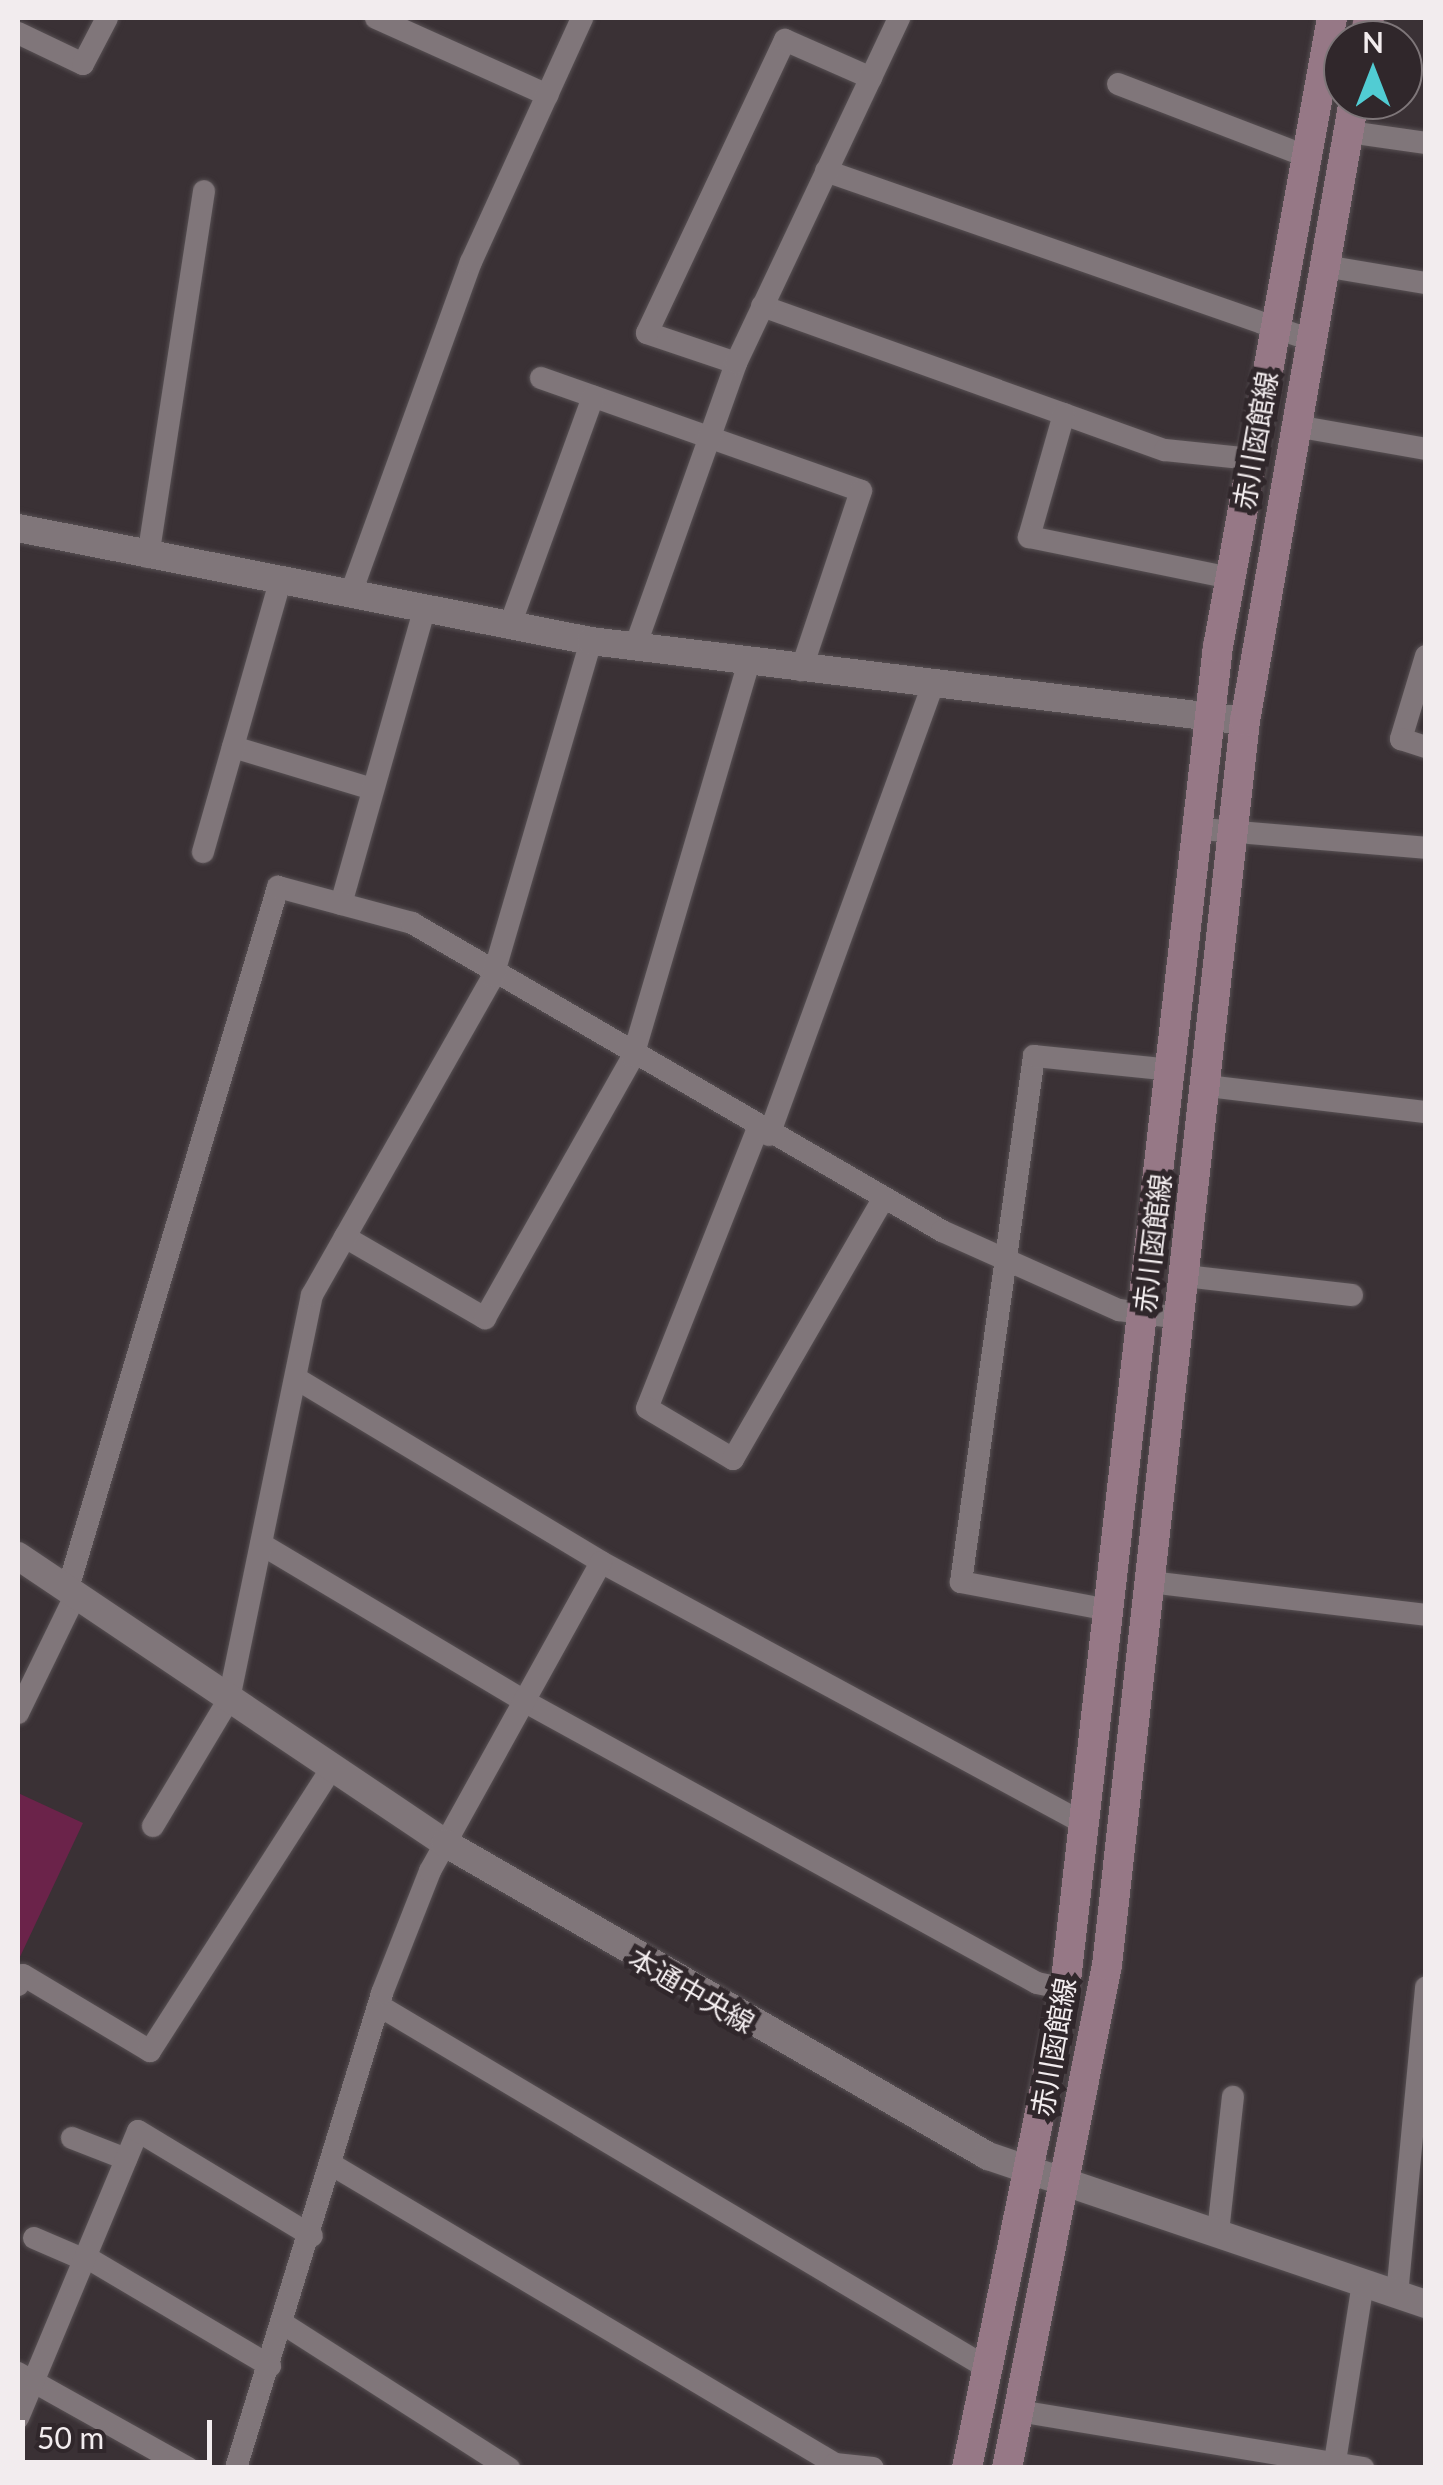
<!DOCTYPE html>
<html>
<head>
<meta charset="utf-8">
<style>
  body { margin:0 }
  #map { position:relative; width:1443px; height:2485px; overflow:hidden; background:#3a3135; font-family:Lato,"Noto Sans JP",sans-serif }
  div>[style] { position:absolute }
  .green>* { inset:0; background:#6b234a }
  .roads { filter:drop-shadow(0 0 2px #575053) drop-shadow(0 0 2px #575053) }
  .minor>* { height:22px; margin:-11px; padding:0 11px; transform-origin:11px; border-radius:11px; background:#80767a }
  .tertiary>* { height:28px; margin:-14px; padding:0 14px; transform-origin:14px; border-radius:14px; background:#80767a }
  .secondary>* { height:30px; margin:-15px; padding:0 15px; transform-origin:15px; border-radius:15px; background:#967886 }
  span { translate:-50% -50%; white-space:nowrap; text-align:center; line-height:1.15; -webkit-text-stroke:10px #30272b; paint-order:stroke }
  .street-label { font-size:28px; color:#f2ecee }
  .frame { position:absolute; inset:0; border:20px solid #f2ecee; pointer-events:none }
  .north { position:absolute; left:1323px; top:20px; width:100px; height:100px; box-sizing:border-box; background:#30272b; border:2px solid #7e7679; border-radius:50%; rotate:0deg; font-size:28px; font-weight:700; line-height:40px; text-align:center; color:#f2ecee }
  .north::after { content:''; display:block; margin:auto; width:35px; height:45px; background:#51ccd3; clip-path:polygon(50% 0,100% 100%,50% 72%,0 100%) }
  .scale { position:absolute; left:20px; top:2420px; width:192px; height:45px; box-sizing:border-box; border:5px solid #f2ecee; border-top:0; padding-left:12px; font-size:30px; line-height:35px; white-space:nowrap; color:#f2ecee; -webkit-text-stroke:8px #30272b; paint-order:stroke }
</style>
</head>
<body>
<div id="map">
  <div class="green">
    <i style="clip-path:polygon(18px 1793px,83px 1823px,18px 1961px)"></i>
  </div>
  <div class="roads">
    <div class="minor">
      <i style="left:376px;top:18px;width:188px;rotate:24.2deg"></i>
      <i style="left:18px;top:33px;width:72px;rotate:25.5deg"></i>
      <i style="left:83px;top:64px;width:52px;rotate:-62.4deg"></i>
      <i style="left:1118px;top:84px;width:201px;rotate:21deg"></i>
      <i style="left:1349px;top:132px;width:78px;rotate:8.1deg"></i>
      <i style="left:826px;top:171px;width:514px;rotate:19.21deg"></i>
      <i style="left:1324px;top:266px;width:103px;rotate:9.5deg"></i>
      <i style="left:762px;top:306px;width:428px;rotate:19.7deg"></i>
      <i style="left:1165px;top:450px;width:87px;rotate:5.9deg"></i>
      <i style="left:736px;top:363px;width:94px;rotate:-161.4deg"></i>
      <i style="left:647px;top:333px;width:324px;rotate:-64.8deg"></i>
      <i style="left:785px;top:40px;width:94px;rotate:23.8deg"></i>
      <i style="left:541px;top:378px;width:339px;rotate:19.4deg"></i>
      <i style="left:861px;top:491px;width:189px;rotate:108.5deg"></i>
      <i style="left:1064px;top:414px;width:128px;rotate:105.9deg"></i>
      <i style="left:1029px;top:537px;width:206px;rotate:11.5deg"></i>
      <i style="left:1296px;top:426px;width:132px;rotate:10deg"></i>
      <i style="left:148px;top:557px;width:370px;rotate:-81.3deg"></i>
      <i style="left:351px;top:593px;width:352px;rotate:-70.1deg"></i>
      <i style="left:471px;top:262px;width:268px;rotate:-65.5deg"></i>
      <i style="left:510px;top:625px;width:243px;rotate:-70deg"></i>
      <i style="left:635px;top:647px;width:301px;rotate:-70.4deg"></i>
      <i style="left:736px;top:363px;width:382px;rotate:-64.7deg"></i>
      <i style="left:1426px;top:656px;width:87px;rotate:106.8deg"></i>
      <i style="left:1401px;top:739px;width:26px;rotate:18deg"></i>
      <i style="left:233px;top:747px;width:145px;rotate:16.8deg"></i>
      <i style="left:1201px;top:829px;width:226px;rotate:4.8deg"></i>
      <i style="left:203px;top:852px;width:282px;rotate:-74.1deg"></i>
      <i style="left:341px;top:904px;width:309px;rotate:-74.2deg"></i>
      <i style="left:1207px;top:1086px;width:221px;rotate:6.8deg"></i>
      <i style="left:758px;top:1128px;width:301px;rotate:111.6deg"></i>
      <i style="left:647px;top:1408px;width:100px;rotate:30.7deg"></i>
      <i style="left:733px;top:1459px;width:302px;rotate:-60deg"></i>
      <i style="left:769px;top:1135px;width:479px;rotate:-70deg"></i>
      <i style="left:345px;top:1237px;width:162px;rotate:30.1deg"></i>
      <i style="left:485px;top:1318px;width:301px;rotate:-60.5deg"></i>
      <i style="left:633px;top:1056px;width:410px;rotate:-73.6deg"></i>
      <i style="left:1185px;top:1276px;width:168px;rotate:6.5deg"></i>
      <i style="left:297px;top:1379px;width:355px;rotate:31deg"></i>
      <i style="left:601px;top:1562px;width:550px;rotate:28.43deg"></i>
      <i style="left:261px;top:1544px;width:306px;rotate:30.8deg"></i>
      <i style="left:524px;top:1701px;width:585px;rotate:28.8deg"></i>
      <i style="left:1037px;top:1983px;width:29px;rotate:12deg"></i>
      <i style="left:1150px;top:1582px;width:278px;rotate:6.8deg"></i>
      <i style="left:68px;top:1588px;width:732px;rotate:-73.32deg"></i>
      <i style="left:278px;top:887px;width:139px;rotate:15deg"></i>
      <i style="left:412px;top:923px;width:613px;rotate:30.16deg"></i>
      <i style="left:942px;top:1231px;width:194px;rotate:24.1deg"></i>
      <i style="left:1119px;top:1310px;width:62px;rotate:7.5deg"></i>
      <i style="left:1109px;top:1610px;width:151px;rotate:-169.3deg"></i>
      <i style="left:961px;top:1582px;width:531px;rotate:-82.1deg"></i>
      <i style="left:1034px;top:1056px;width:140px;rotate:5.8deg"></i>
      <i style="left:18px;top:1713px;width:132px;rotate:-64deg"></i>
      <i style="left:153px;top:1826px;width:148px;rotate:-59.1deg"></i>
      <i style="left:229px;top:1699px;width:412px;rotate:-78.4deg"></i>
      <i style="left:312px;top:1295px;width:367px;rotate:-60.4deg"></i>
      <i style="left:493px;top:976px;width:349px;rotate:-73.7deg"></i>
      <i style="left:18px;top:1985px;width:11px;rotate:-63deg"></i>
      <i style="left:23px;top:1975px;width:148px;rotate:30.9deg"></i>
      <i style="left:150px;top:2051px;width:335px;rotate:-57.3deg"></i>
      <i style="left:383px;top:2008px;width:705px;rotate:30.78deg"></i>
      <i style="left:72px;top:2138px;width:58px;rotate:21.3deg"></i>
      <i style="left:334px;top:2166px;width:583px;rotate:30.74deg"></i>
      <i style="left:835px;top:2464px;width:38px;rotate:6deg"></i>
      <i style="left:1218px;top:2232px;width:136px;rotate:-83.7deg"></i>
      <i style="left:34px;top:2238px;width:56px;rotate:23.3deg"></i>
      <i style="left:86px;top:2257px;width:214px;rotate:30.6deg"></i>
      <i style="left:1397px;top:2295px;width:309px;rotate:-84.6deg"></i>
      <i style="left:285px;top:2325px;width:266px;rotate:32.6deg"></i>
      <i style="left:18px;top:2373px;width:195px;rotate:29.2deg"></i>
      <i style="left:1018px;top:2411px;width:350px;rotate:9.4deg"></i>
      <i style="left:18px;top:2418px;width:311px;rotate:-67.3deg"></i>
      <i style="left:138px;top:2131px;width:203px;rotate:31.1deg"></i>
      <i style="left:236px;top:2468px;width:497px;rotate:-72.9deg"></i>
      <i style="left:382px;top:1993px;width:131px;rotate:-68.5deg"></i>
      <i style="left:430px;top:1871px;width:353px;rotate:-61deg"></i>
      <i style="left:1334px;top:2468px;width:187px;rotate:-81.1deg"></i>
    </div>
    <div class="tertiary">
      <i style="left:18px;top:528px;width:584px;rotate:11.16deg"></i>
      <i style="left:591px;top:641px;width:659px;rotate:6.97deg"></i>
      <i style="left:18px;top:1556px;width:514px;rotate:33.91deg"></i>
      <i style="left:445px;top:1843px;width:627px;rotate:29.96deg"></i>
      <i style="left:988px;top:2156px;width:462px;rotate:18.7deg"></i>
    </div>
    <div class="secondary">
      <i style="left:1365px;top:40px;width:22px;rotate:-80deg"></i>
      <i style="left:967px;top:2468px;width:489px;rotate:-78.4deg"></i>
      <i style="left:1065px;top:1989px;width:1351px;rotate:-83.5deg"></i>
      <i style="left:1218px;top:647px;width:639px;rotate:-79.73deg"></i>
      <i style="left:1007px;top:2468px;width:513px;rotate:-78.76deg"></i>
      <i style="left:1107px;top:1965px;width:1252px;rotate:-83.67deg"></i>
      <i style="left:1245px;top:721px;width:630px;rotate:-80.04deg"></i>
    </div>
  </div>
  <div class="street-label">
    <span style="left:1255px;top:440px;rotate:-80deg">赤川函館線</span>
    <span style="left:1152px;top:1243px;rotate:-83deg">赤川函館線</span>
    <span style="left:692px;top:1990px;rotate:30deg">本通中央線</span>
    <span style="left:1053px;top:2047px;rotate:-80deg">赤川函館線</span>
  </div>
  <div class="frame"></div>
  <div class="north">N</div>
  <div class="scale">50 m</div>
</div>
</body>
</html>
